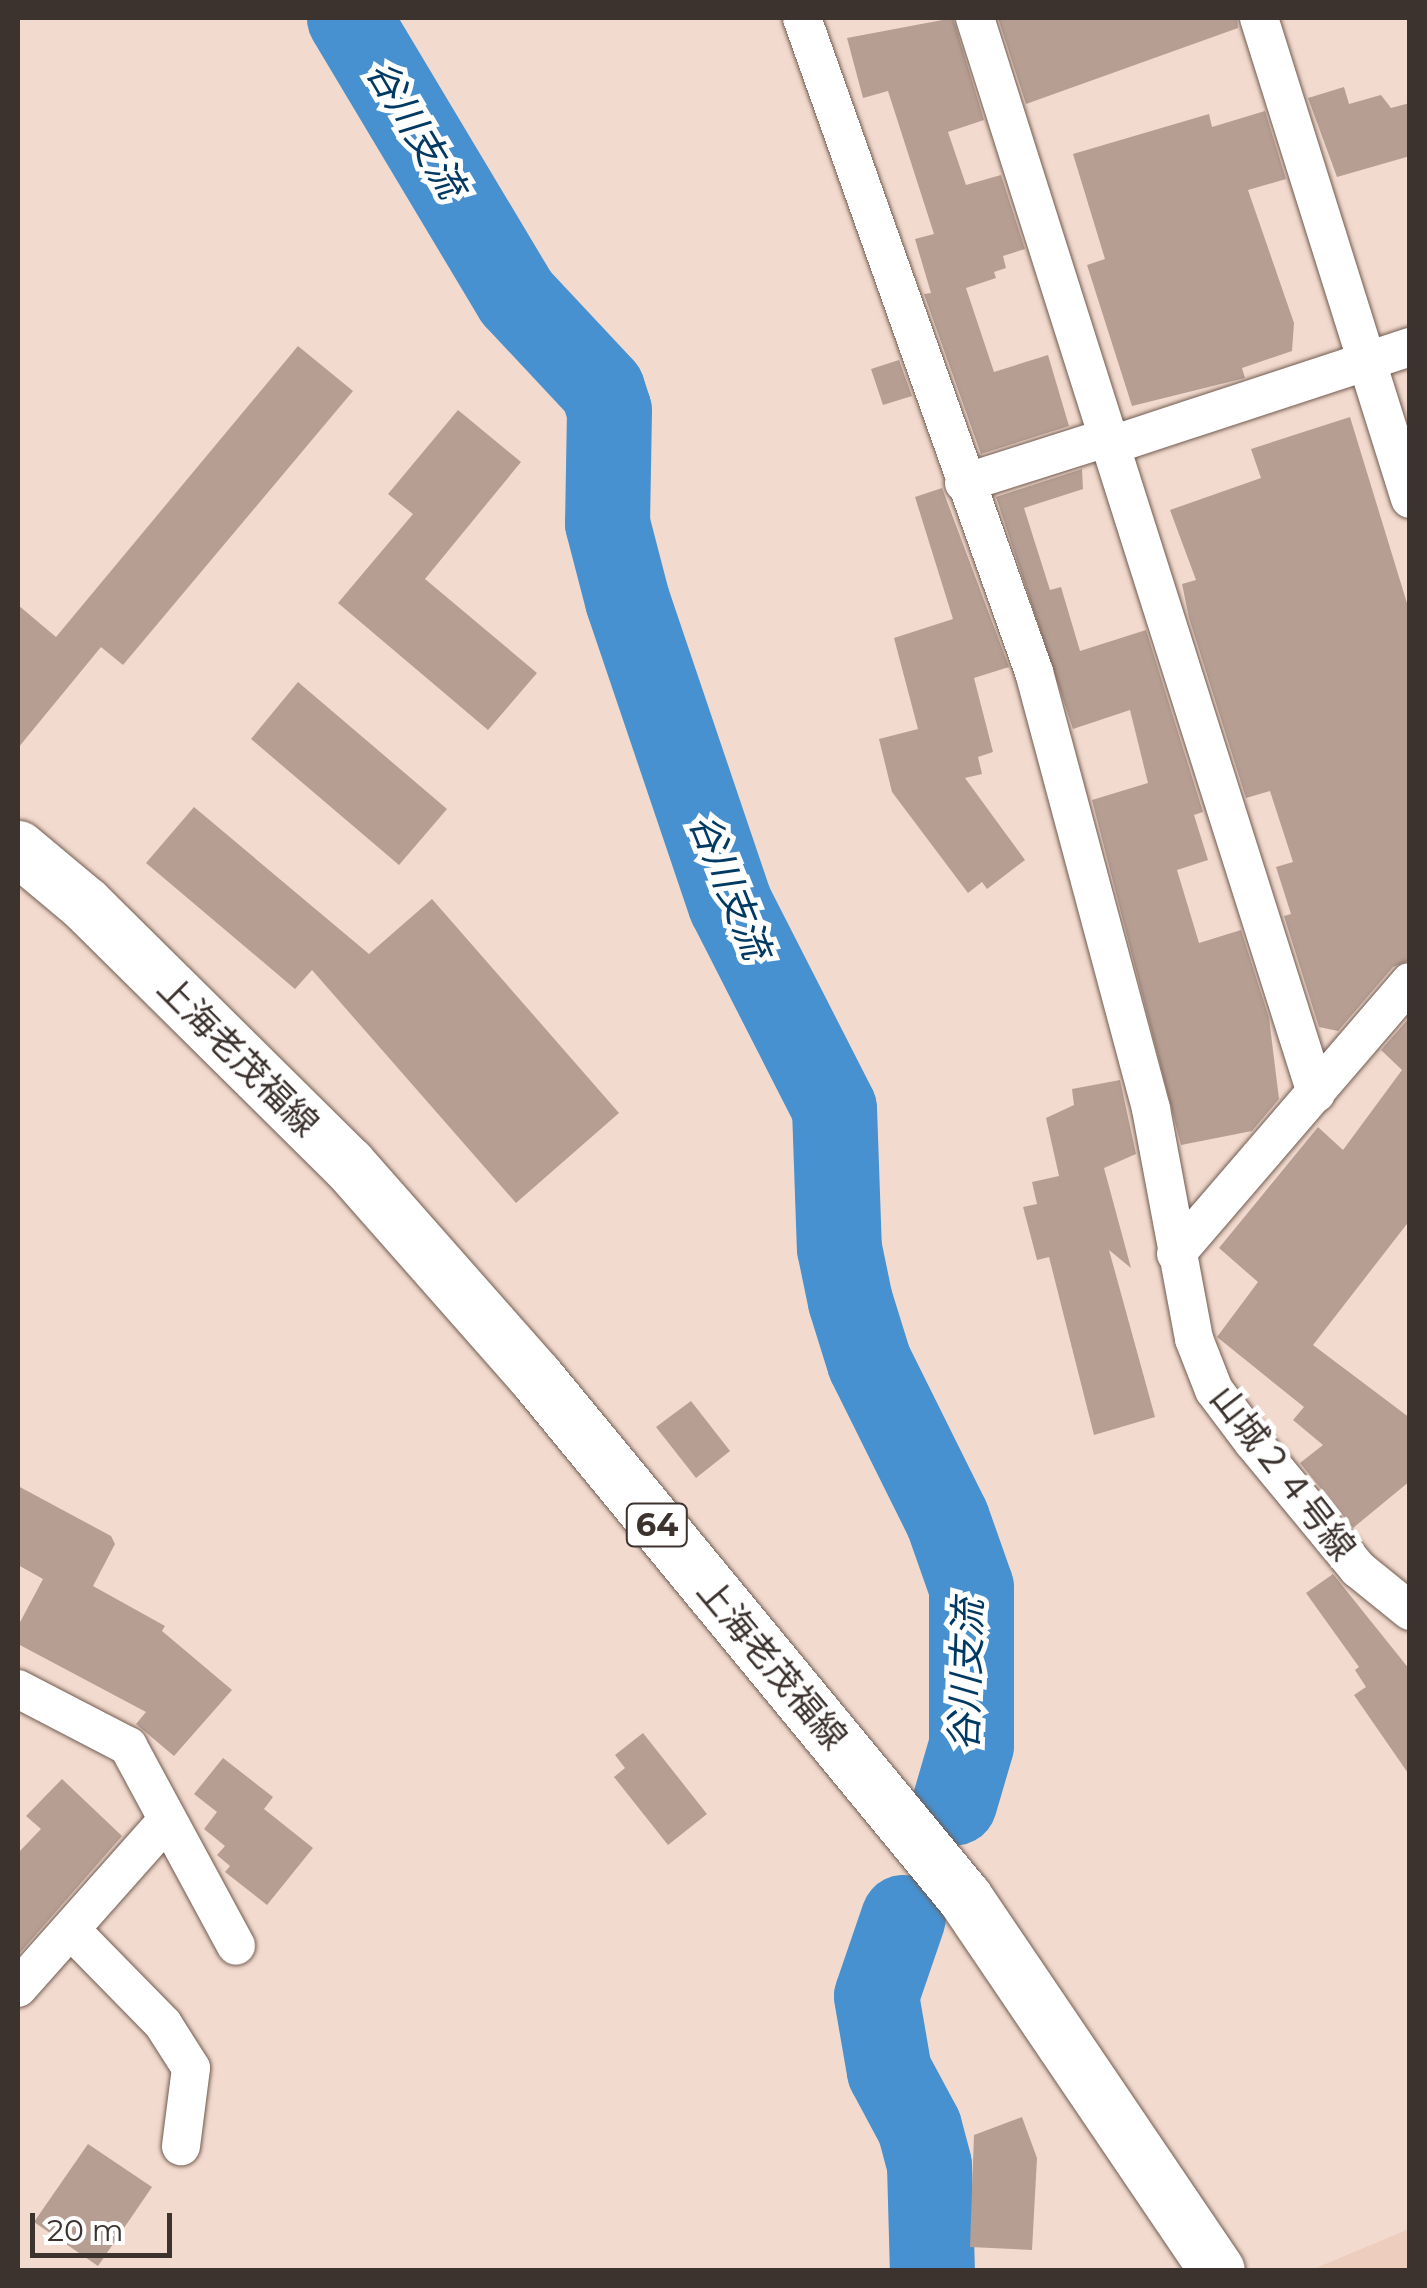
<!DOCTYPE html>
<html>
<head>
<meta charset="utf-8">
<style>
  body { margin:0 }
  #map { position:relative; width:1427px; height:2288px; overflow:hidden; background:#f3dace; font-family:Montserrat,"Noto Sans JP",sans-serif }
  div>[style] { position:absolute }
  .built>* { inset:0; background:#edcdbd }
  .river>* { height:85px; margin:-42.5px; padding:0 42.5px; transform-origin:42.5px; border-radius:42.5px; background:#4791d0 }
  .building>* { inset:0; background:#b69e93 }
  .roads { filter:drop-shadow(0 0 2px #705b50) drop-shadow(0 0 2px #705b50) }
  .street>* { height:38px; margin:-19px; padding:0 19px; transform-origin:19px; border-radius:19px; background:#fff }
  .primary>* { height:55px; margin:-27.5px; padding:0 27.5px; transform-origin:27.5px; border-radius:27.5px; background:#fff }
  span { translate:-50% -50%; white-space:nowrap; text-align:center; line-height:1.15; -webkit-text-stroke:10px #fff; paint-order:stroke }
  .shield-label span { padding:2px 8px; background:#fff; border:2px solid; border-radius:8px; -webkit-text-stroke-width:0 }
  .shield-label { font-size:32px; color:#3c322e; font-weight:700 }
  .street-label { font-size:35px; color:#3c322e }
  .water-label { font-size:38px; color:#003962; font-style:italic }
  .frame { position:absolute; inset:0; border:20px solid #3c322e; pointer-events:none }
  .scale { position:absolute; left:30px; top:2213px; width:142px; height:45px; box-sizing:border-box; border:5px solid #3c322e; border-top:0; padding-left:12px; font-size:30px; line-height:35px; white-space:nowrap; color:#3c322e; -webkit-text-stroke:8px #fff; paint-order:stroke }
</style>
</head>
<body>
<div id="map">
  <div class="built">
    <i style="clip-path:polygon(1409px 2229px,1409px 2270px,1311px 2270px)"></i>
  </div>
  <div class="river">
    <i style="left:349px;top:18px;width:325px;rotate:59.1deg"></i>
    <i style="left:516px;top:297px;width:126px;rotate:46.9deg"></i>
    <i style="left:602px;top:389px;width:22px;rotate:72deg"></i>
    <i style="left:609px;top:410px;width:113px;rotate:91deg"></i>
    <i style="left:607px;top:523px;width:80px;rotate:75.4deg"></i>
    <i style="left:627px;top:600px;width:321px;rotate:71.3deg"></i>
    <i style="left:730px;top:904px;width:229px;rotate:63deg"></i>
    <i style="left:834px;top:1108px;width:140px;rotate:88deg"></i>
    <i style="left:839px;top:1248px;width:54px;rotate:78.3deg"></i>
    <i style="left:850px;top:1301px;width:64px;rotate:72.7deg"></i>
    <i style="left:869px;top:1362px;width:175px;rotate:63.6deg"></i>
    <i style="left:947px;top:1519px;width:72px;rotate:70.6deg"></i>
    <i style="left:971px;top:1587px;width:158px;rotate:90deg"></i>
    <i style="left:971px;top:1745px;width:60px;rotate:106.3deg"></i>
    <i style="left:903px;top:1917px;width:83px;rotate:108.9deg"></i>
    <i style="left:876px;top:1996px;width:76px;rotate:80.2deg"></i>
    <i style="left:889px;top:2071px;width:64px;rotate:61.8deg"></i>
    <i style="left:919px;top:2127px;width:39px;rotate:75deg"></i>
    <i style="left:929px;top:2165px;width:105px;rotate:88.4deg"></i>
  </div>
  <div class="building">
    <i style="clip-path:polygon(953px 18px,984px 120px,948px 132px,966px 185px,1001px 175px,1025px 249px,1003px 256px,1006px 268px,994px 272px,996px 278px,966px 288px,994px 372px,1048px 355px,1069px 426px,981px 454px,924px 294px,931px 293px,915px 239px,934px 234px,888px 91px,863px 98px,847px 38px)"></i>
    <i style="clip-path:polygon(998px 18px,1237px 18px,1238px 28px,1026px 104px)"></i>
    <i style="clip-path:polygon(1344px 87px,1349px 104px,1381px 95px,1391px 108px,1410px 103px,1410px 156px,1337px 177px,1308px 98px)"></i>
    <i style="clip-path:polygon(1265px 111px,1286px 179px,1248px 190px,1294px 323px,1292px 351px,1242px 368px,1245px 378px,1132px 406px,1087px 265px,1105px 259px,1073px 154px,1209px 114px,1212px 127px)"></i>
    <i style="clip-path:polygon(298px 346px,353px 391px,123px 665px,101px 647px,18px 748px,18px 605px,56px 637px)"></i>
    <i style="clip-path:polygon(899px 360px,912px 396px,883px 405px,871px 369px)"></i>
    <i style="clip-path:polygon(458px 410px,521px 462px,425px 579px,537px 673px,488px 730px,338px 603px,413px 514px,388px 494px)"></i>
    <i style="clip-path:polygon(1350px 417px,1410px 613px,1410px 960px,1393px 967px,1338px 1031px,1319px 1027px,1284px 916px,1291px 914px,1276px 867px,1293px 862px,1270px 791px,1246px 798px,1189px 618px,1182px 584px,1196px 580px,1170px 510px,1261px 478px,1251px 449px)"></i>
    <i style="clip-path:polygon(1082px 469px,1083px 489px,1024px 508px,1050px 590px,1061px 587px,1080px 651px,1146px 630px,1203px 812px,1194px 815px,1208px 860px,1177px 870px,1199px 943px,1241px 930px,1269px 1018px,1279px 1099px,1252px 1131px,1181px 1145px,1092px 800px,1148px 783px,1130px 710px,1073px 729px,996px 497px)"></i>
    <i style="clip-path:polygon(942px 488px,1009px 667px,974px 678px,993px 752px,978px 757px,982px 774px,965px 778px,1025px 860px,987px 889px,982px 882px,968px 893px,892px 792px,879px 739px,918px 729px,894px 638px,953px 619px,915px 497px)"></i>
    <i style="clip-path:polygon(298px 682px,447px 809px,399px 865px,251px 739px)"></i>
    <i style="clip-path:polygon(194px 807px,369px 954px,432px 899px,619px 1113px,516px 1203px,312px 970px,295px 989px,146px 863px)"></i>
    <i style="clip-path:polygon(1410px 1017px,1410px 1220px,1313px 1345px,1410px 1418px,1410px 1481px,1353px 1528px,1300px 1463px,1323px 1445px,1293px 1420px,1304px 1407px,1217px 1337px,1258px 1282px,1219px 1248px,1318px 1127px,1343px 1150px,1402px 1070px,1381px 1050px)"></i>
    <i style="clip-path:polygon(1120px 1080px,1136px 1154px,1104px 1168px,1131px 1268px,1109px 1250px,1155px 1417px,1094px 1435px,1049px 1257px,1037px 1260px,1023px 1207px,1037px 1204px,1032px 1182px,1059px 1176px,1046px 1118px,1074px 1105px,1072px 1089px)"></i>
    <i style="clip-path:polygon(691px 1401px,730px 1451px,696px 1478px,656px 1427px)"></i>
    <i style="clip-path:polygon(18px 1486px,111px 1536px,115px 1544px,93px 1586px,165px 1626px,162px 1631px,232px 1690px,174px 1756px,136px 1724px,146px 1712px,18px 1644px,18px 1626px,43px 1579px,18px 1565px)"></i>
    <i style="clip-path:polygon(1333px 1574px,1410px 1670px,1410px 1776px,1354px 1695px,1366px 1687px,1355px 1670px,1359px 1667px,1306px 1593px)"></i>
    <i style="clip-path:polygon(643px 1733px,707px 1814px,668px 1845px,614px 1777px,625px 1768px,615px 1755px)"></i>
    <i style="clip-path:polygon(223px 1758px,273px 1797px,264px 1809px,313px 1848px,267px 1905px,225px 1872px,230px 1866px,217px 1855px,225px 1846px,204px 1829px,217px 1812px,194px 1794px)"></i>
    <i style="clip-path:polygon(62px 1779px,122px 1836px,18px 1955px,18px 1853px,41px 1829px,26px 1816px)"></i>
    <i style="clip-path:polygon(1022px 2117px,1037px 2158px,1032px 2250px,970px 2247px,974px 2135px)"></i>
    <i style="clip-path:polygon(88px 2144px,152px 2187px,98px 2266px,34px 2222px)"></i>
  </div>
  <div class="roads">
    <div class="street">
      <i style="left:802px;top:18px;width:694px;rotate:70.47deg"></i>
      <i style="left:1034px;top:672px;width:452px;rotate:75deg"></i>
      <i style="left:1151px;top:1109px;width:234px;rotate:79.4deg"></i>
      <i style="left:1194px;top:1339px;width:55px;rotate:68.6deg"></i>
      <i style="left:1214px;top:1390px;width:65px;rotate:53.1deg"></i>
      <i style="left:1253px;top:1442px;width:165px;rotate:50.4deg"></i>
      <i style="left:1358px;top:1569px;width:67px;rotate:38.9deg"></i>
      <i style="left:975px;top:18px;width:1128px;rotate:72.4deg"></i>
      <i style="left:1259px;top:18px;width:504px;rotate:72.57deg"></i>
      <i style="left:1115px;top:444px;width:311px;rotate:-18.2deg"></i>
      <i style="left:964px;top:483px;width:155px;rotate:-17.6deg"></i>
      <i style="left:1176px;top:1254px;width:359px;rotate:-49.3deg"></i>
      <i style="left:18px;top:1689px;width:124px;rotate:27.4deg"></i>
      <i style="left:128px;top:1746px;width:227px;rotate:61.6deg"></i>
      <i style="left:71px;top:1930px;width:132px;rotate:45.6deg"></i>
      <i style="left:163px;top:2024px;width:52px;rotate:57.5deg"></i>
      <i style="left:191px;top:2068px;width:79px;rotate:97.3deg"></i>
      <i style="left:18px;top:1988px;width:225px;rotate:-48.4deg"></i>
    </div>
    <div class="primary">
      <i style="left:18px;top:848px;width:87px;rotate:39.9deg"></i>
      <i style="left:85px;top:904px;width:370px;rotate:44.7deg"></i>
      <i style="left:348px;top:1164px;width:283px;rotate:48.6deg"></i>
      <i style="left:535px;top:1376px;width:676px;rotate:50.52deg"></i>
      <i style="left:965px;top:1898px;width:449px;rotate:55.9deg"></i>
    </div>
  </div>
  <div class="shield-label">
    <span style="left:657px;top:1525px">64</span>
  </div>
  <div class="street-label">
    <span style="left:238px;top:1056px;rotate:45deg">上海老茂福線</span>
    <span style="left:1283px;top:1473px;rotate:52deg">山城２４号線</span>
    <span style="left:772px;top:1664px;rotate:50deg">上海老茂福線</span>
  </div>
  <div class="water-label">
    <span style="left:416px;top:129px;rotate:59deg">谷川支流</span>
    <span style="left:730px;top:886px;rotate:68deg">谷川支流</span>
    <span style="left:966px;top:1675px;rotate:-88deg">谷川支流</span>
  </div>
  <div class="frame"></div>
  <div class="scale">20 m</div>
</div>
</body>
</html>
